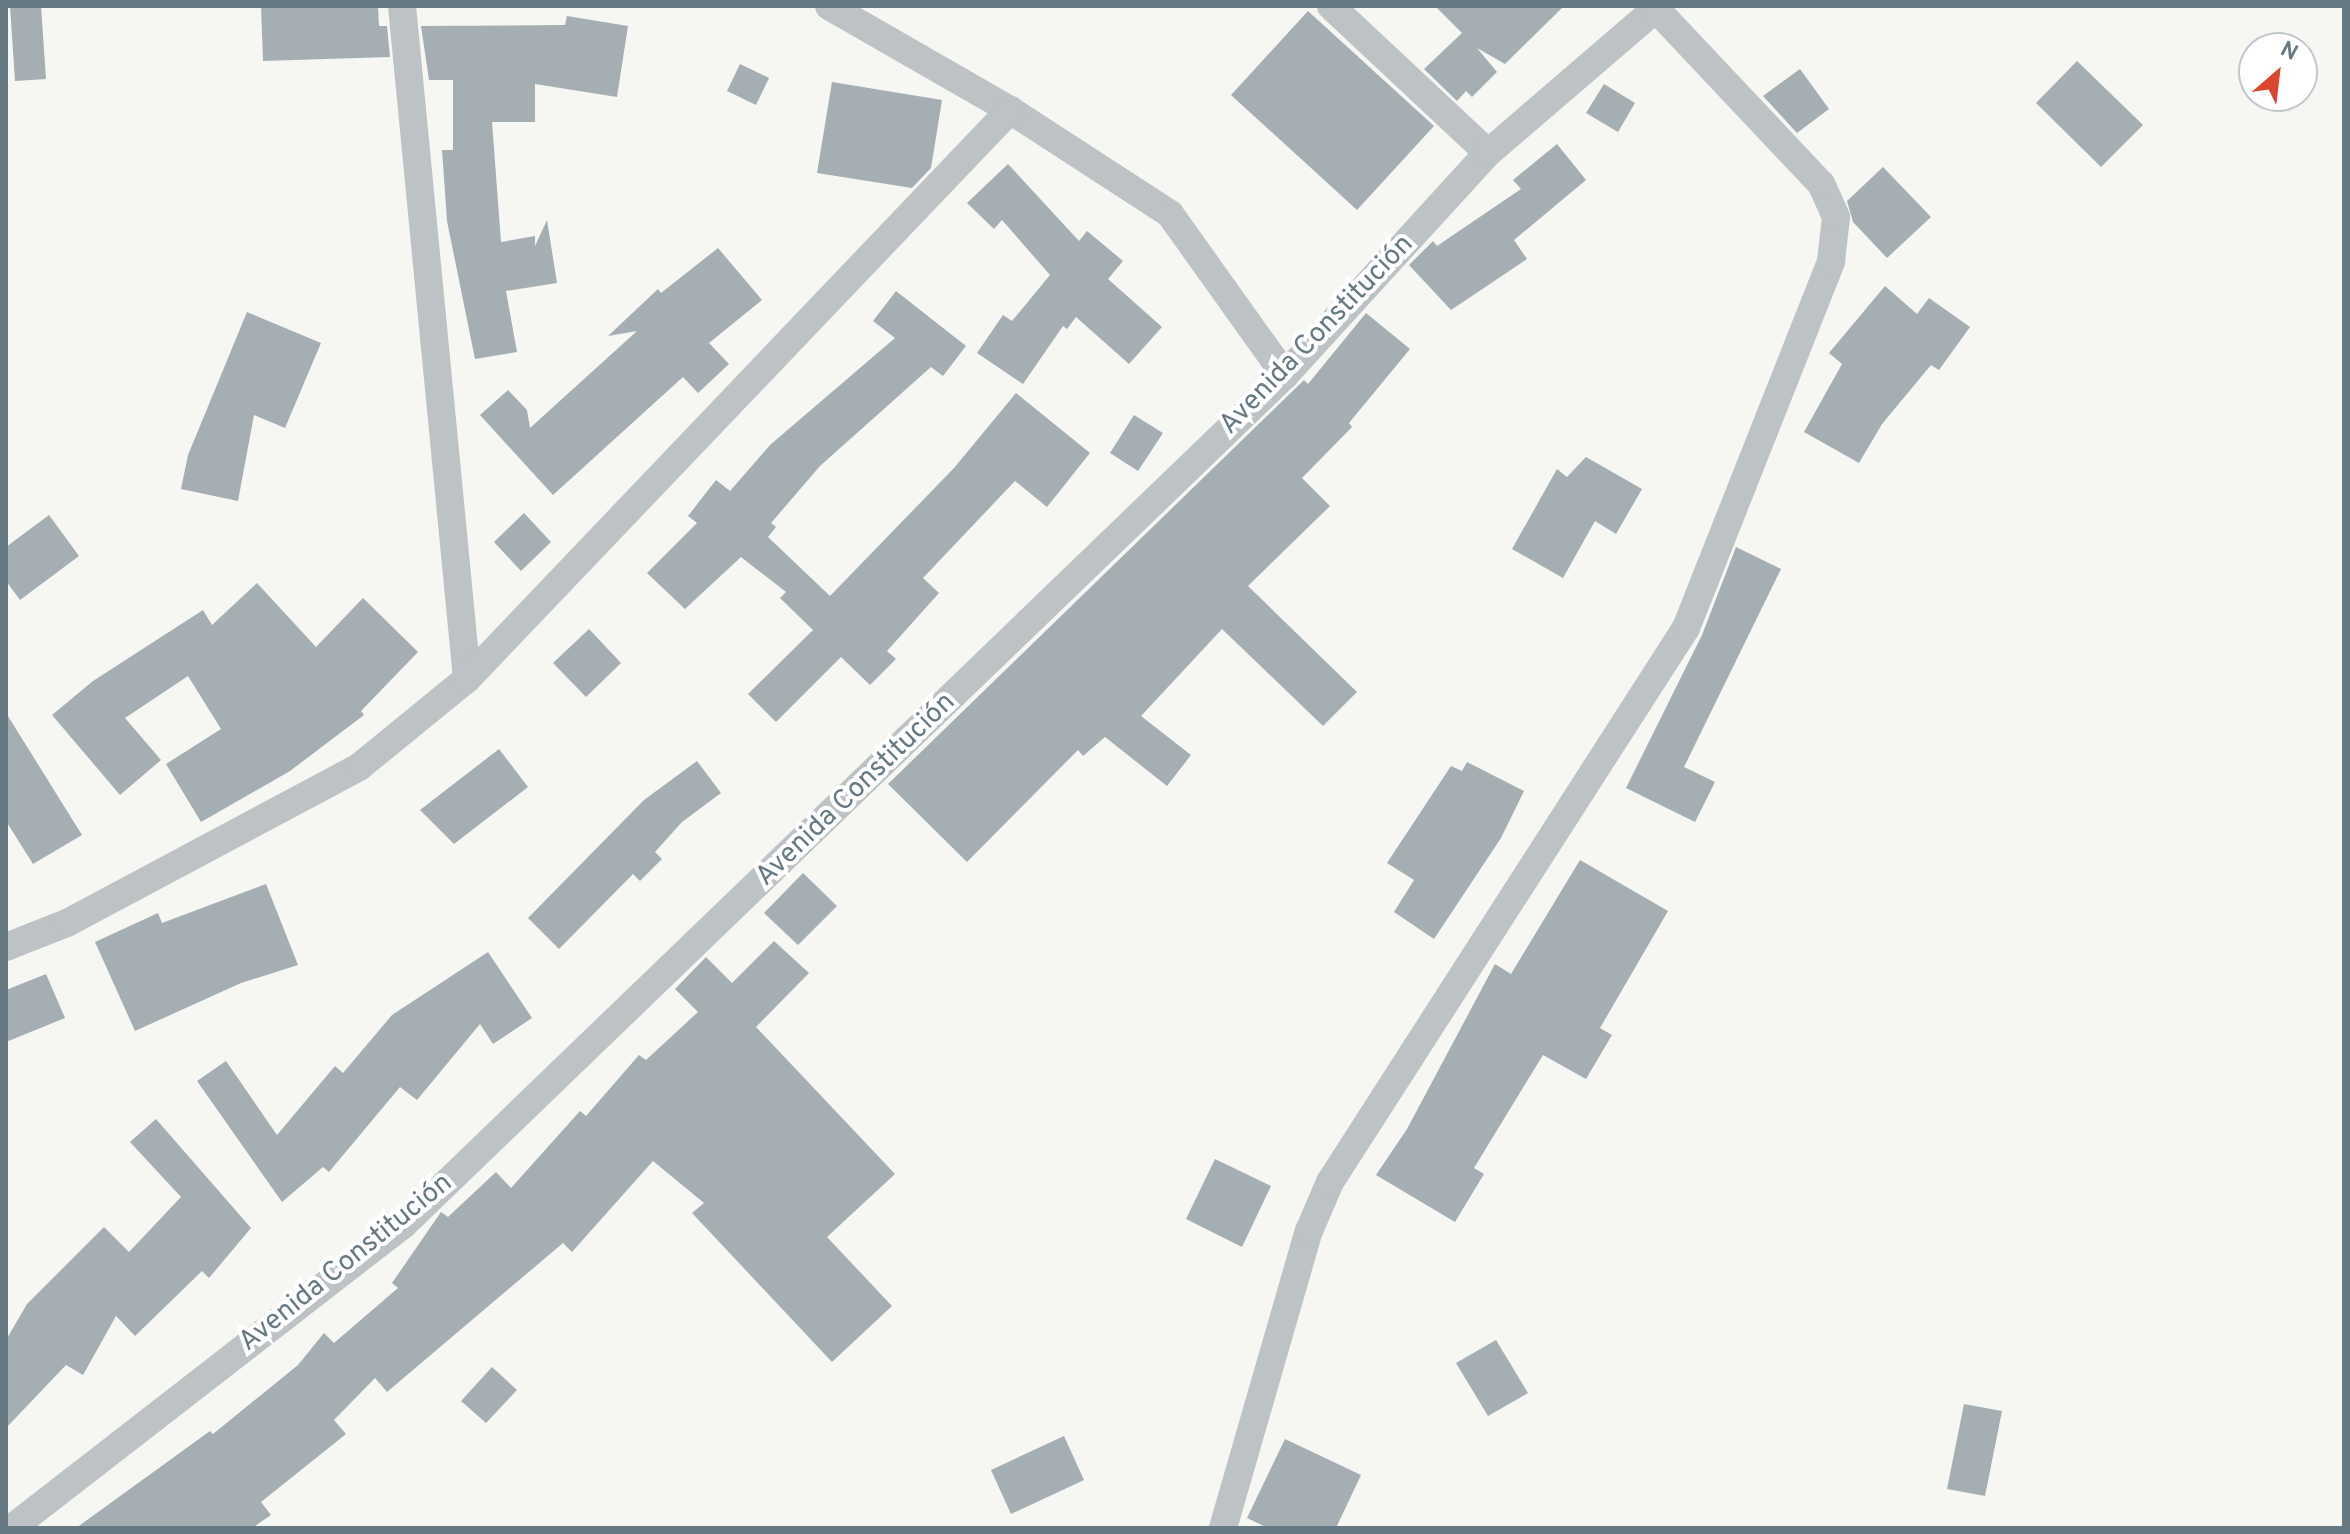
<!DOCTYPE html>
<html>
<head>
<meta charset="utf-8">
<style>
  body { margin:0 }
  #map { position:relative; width:2350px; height:1534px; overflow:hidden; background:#f6f6f3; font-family:Overpass,sans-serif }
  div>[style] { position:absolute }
  .building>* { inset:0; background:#a5aeb3 }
  .minor>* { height:28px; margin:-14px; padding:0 14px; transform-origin:14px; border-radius:14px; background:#bdc2c5 }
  span { translate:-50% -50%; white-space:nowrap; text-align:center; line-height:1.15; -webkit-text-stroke:8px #fff; paint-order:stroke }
  .street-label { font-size:28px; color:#677983 }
  .frame { position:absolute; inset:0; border:8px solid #677983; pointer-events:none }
  .north { position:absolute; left:2238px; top:32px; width:80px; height:80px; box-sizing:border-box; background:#fff; border:2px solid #c2c9cd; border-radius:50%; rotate:28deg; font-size:22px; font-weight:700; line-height:32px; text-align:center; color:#677983 }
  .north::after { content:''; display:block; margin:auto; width:28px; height:36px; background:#da452f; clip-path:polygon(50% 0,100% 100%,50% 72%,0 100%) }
</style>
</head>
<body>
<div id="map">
  <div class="building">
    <i style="clip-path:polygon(10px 6px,41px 6px,46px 79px,15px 81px)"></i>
    <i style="clip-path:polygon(261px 6px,378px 6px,379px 26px,387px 26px,390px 57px,263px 61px)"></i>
    <i style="clip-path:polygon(1435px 6px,1564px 6px,1505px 64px,1477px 48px,1497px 72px,1472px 97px,1466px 91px,1457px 101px,1424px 69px,1462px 33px)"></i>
    <i style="clip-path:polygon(1308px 11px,1434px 126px,1357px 210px,1231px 95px)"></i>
    <i style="clip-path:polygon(567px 16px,628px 26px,617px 97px,535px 84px,535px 122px,492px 122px,501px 242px,535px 236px,535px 246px,547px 220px,557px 283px,506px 291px,517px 352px,475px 359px,447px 221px,442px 150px,453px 150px,453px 80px,429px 80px,421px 26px,565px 25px)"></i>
    <i style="clip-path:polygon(2077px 61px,2143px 125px,2101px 167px,2036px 103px)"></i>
    <i style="clip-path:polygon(740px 64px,769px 78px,756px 105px,727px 91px)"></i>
    <i style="clip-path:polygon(1800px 69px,1829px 109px,1797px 133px,1763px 96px)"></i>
    <i style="clip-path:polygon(832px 82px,942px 100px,931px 168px,912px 188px,817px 173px)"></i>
    <i style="clip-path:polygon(1604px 84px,1635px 103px,1618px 132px,1586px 113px)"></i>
    <i style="clip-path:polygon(1557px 144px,1586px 180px,1514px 240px,1527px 259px,1451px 310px,1409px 265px,1433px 241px,1437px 246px,1521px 189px,1513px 180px)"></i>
    <i style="clip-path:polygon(1008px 164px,1079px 241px,1087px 231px,1123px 261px,1108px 279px,1162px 327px,1129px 364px,1076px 317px,1067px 329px,1063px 326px,1023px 384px,977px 353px,1003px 315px,1012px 321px,1050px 275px,1002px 220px,994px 229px,967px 203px)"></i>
    <i style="clip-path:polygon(1883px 167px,1931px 217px,1887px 258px,1853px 222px,1847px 201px)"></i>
    <i style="clip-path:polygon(718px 248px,762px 300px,709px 343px,729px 364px,698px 393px,683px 377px,553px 495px,480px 415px,508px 390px,527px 410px,530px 428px,637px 331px,608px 336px,658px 289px,661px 293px)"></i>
    <i style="clip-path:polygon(1885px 286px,1917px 314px,1929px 298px,1970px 327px,1939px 370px,1931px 365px,1882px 424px,1859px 463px,1804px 432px,1842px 364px,1829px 353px)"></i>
    <i style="clip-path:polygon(896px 291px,966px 346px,943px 376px,931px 367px,820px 466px,771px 523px,776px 527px,768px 537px,830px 596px,954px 468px,1016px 393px,1090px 453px,1047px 507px,1015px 481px,923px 578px,939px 593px,887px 651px,896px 659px,870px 685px,841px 657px,776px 722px,748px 694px,813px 630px,780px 598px,786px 592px,741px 557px,685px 609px,647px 573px,697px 523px,688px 516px,716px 480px,730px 491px,770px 445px,895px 338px,873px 321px)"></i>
    <i style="clip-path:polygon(247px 312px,321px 343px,285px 428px,254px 415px,238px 501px,181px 489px,188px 455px)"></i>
    <i style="clip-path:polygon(1366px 313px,1410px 349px,1349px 423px,1352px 427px,1302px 478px,1330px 506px,1248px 586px,1357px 692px,1323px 726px,1222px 629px,1141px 716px,1191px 755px,1167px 786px,1105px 737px,1083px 756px,1078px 750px,967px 862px,888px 784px,1304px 380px,1308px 384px)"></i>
    <i style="clip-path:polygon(1134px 415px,1163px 433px,1138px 471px,1110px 453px)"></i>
    <i style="clip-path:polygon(1586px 457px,1642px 489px,1616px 534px,1595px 521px,1563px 578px,1512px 549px,1557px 469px,1567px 477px)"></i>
    <i style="clip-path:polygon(524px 513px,551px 542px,521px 571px,494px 542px)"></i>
    <i style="clip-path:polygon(49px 515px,79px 556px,20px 600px,6px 581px,6px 547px)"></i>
    <i style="clip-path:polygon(1736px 547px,1781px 569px,1684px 767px,1715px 782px,1695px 822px,1626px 788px,1702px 635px)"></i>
    <i style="clip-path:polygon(257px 583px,316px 647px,363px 598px,418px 652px,361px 711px,364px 715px,290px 771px,201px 822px,166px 764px,221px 729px,188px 676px,125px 718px,161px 760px,120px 795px,52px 715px,93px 681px,203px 610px,212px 625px)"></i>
    <i style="clip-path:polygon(589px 629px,621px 663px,586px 697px,553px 663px)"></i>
    <i style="clip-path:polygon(6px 713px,82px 835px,33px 864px,6px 821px)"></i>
    <i style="clip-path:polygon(499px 749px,528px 787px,454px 844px,420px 810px)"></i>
    <i style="clip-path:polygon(697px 761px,721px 793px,682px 822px,655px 852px,662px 859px,640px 881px,633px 874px,559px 949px,528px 918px,644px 800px)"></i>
    <i style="clip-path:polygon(1467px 762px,1524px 791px,1501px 838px,1434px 939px,1394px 912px,1414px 880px,1387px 863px,1451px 766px,1462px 771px)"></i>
    <i style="clip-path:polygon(1580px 860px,1668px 911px,1600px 1028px,1612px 1035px,1586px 1079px,1543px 1055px,1474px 1168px,1484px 1174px,1455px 1222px,1376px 1175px,1407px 1129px,1495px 964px,1511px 974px)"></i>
    <i style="clip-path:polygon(803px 873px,837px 906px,798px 945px,764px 913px)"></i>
    <i style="clip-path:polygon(266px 884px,298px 965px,241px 983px,135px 1031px,95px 942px,158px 913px,162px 923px)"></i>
    <i style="clip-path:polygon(774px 941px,809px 973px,756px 1027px,895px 1174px,827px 1237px,892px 1306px,832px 1362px,692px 1213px,704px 1203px,653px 1161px,572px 1252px,563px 1243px,387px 1392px,375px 1378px,334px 1420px,346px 1434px,261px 1502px,271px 1515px,252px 1528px,76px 1528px,210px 1431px,213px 1434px,298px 1365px,324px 1333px,334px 1343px,398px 1288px,392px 1283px,441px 1212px,448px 1217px,496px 1172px,511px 1188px,580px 1111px,586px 1116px,639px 1055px,646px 1060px,698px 1012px,675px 989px,706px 957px,732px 983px)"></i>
    <i style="clip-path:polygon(488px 952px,532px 1018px,493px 1044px,480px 1024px,417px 1100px,400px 1087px,329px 1172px,323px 1167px,282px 1202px,197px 1081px,226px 1061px,277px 1135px,335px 1066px,343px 1073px,392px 1015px)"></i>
    <i style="clip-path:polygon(46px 974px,65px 1018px,6px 1042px,6px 990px)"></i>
    <i style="clip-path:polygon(156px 1119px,251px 1228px,209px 1278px,202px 1271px,135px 1336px,116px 1316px,83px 1375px,66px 1365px,6px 1428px,6px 1340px,27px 1304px,104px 1227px,129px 1252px,181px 1197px,130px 1142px)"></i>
    <i style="clip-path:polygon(1215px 1159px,1271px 1186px,1242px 1247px,1186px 1219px)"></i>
    <i style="clip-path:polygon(1496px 1340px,1528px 1393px,1488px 1416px,1456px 1363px)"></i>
    <i style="clip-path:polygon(492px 1367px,517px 1390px,486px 1423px,461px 1401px)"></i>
    <i style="clip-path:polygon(1964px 1404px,2002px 1411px,1985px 1496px,1947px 1489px)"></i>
    <i style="clip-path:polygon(1064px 1436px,1084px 1480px,1011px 1514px,991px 1470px)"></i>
    <i style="clip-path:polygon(1285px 1439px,1361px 1475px,1336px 1528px,1268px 1528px,1247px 1518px)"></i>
  </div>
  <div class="minor">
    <i style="left:402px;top:6px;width:676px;rotate:84.48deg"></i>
    <i style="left:829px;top:6px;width:209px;rotate:29.9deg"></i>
    <i style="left:1010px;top:110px;width:191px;rotate:33deg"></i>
    <i style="left:1170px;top:214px;width:198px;rotate:54.5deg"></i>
    <i style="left:1331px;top:6px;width:215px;rotate:43.1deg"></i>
    <i style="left:6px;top:947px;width:66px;rotate:-21.5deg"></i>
    <i style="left:67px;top:923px;width:331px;rotate:-28.1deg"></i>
    <i style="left:359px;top:767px;width:139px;rotate:-39.2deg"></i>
    <i style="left:467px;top:679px;width:787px;rotate:-46.34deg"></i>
    <i style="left:12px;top:1528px;width:495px;rotate:-37.8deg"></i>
    <i style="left:403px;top:1225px;width:1225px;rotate:-43.94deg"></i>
    <i style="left:1285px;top:375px;width:301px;rotate:-47.6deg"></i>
    <i style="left:1488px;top:153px;width:225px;rotate:-40.7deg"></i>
    <i style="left:1223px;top:1528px;width:309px;rotate:-73.9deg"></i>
    <i style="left:1309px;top:1231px;width:53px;rotate:-66.8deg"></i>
    <i style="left:1330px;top:1182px;width:659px;rotate:-57.28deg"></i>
    <i style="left:1686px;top:628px;width:395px;rotate:-68.4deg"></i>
    <i style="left:1831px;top:261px;width:44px;rotate:-83.5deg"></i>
    <i style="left:1836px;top:217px;width:36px;rotate:-114deg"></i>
    <i style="left:1821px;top:184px;width:241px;rotate:-133.3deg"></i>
  </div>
  <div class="street-label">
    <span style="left:1317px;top:335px;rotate:-46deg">Avenida Constitución</span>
    <span style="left:856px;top:790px;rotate:-44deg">Avenida Constitución</span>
    <span style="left:346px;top:1263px;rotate:-39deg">Avenida Constitución</span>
  </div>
  <div class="frame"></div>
  <div class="north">N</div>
</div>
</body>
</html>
